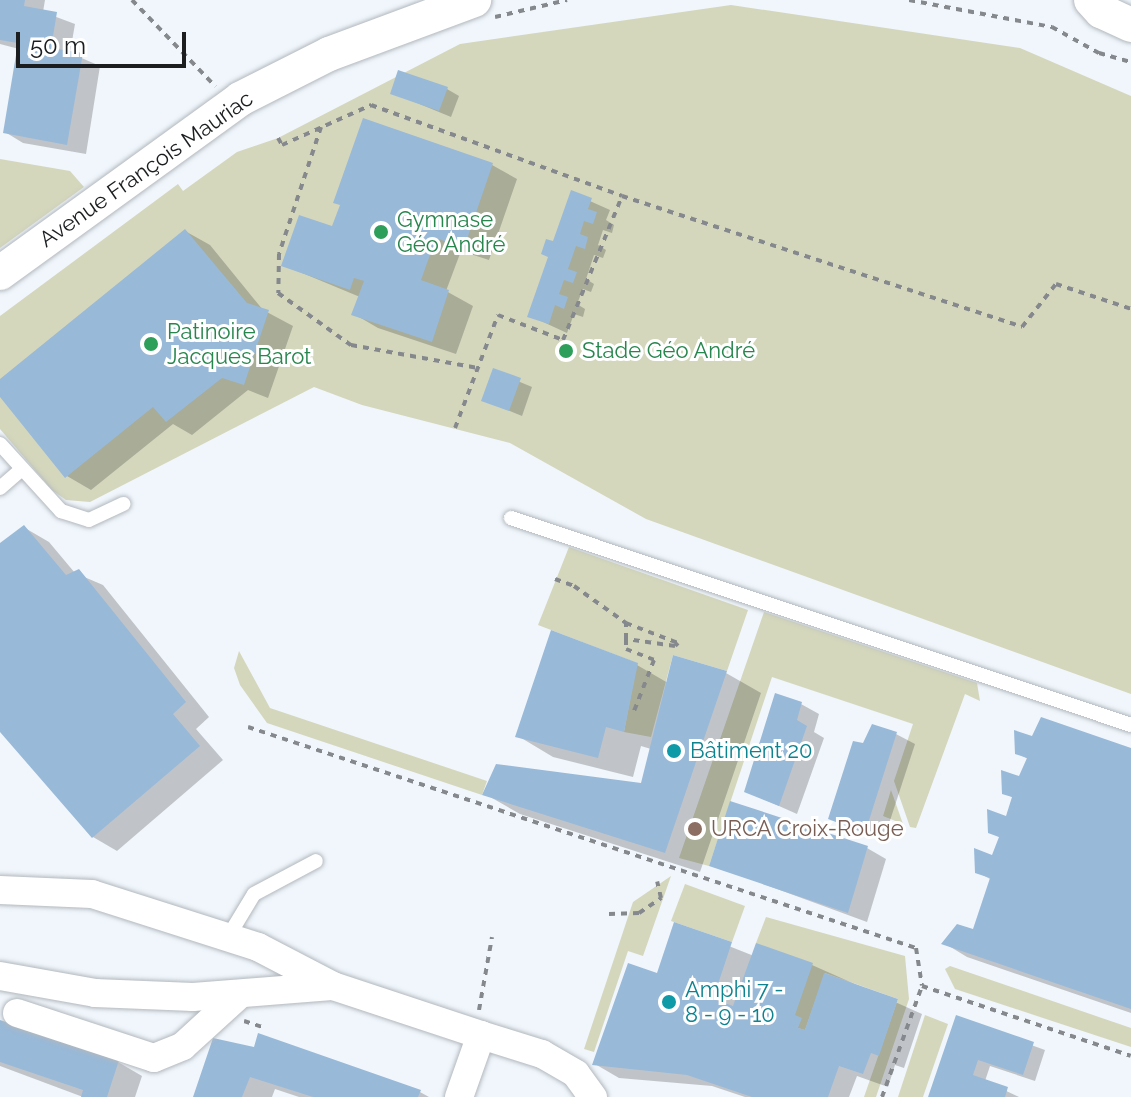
<!DOCTYPE html>
<html>
<head>
<meta charset="utf-8">
<style>
  body { margin:0 }
  #map { position:relative; width:1131px; height:1097px; overflow:hidden; background:#f0f6fc; font-family:Raleway,sans-serif }
  div>[style] { position:absolute }
  .green>* { inset:0; background:#d4d7bc }
  .shadow>* { inset:0; background:#0003 }
  .building>* { inset:0; background:#99b9d8 }
  .path>* { height:4px; margin-top:-2px; transform-origin:0; background:repeating-linear-gradient(90deg,#85898d 0 6px,transparent 0 12px) }
  .roads { filter:drop-shadow(0 0 2px #b2b8bd) drop-shadow(0 0 2px #b2b8bd) }
  .service>* { height:14px; margin:-7px; padding:0 7px; transform-origin:7px; border-radius:7px; background:#fff }
  .minor>* { height:28px; margin:-14px; padding:0 14px; transform-origin:14px; border-radius:14px; background:#fff }
  .tertiary>* { height:34px; margin:-17px; padding:0 17px; transform-origin:17px; border-radius:17px; background:#fff }
  .dots>* { width:22px; height:22px; translate:-50% -50%; box-sizing:border-box; border:4px solid #fff; border-radius:50% }
  span { translate:-50% -50%; white-space:nowrap; text-align:center; line-height:1.15; -webkit-text-stroke:6px #fff; paint-order:stroke }
  .street-label { font-size:22px; color:#1b1d1f }
  .leisure-label { font-size:22px; color:#27864d }
  .left { translate:0 -50%; text-align:left }
  .culture-label { font-size:22px; color:#0d838f }
  .education-label { font-size:22px; color:#785e54 }
  .scale { position:absolute; left:16px; top:32px; width:170px; height:36px; box-sizing:border-box; border:4px solid #1b1d1f; border-top:0; padding-left:10px; font-size:24px; line-height:28px; white-space:nowrap; color:#1b1d1f; -webkit-text-stroke:6px #fff; paint-order:stroke }
</style>
</head>
<body>
<div id="map">
  <div class="green">
    <i style="clip-path:polygon(731px 5px,1020px 48px,1131px 96px,1131px 694px,646px 519px,510px 443px,362px 405px,314px 387px,90px 502px,66px 500px,52px 490px,0 429px,0 316px,178px 184px,183px 191px,237px 152px,278px 138px,460px 44px)"></i>
    <i style="clip-path:polygon(0 159px,70px 171px,84px 187px,0 248px)"></i>
    <i style="clip-path:polygon(569px 547px,748px 610px,727px 671px,673px 655px,651px 737px,624px 732px,637px 663px,538px 625px)"></i>
    <i style="clip-path:polygon(764px 612px,977px 683px,980px 701px,965px 694px,916px 828px,910px 827px,894px 781px,913px 724px,772px 677px,709px 866px,679px 858px)"></i>
    <i style="clip-path:polygon(239px 651px,270px 708px,487px 781px,482px 795px,267px 723px,240px 685px,234px 668px)"></i>
    <i style="clip-path:polygon(891px 790px,903px 824px,883px 816px)"></i>
    <i style="clip-path:polygon(671px 876px,643px 956px,628px 951px,594px 1052px,584px 1049px,633px 902px)"></i>
    <i style="clip-path:polygon(685px 884px,745px 906px,732px 942px,671px 921px)"></i>
    <i style="clip-path:polygon(766px 917px,905px 956px,909px 999px,876px 1097px,864px 1097px,898px 999px,825px 973px,805px 1030px,798px 1028px,756px 943px)"></i>
    <i style="clip-path:polygon(950px 966px,1131px 1028px,1131px 1047px,955px 989px,945px 969px)"></i>
    <i style="clip-path:polygon(925px 1015px,948px 1024px,923px 1097px,898px 1097px)"></i>
  </div>
  <div class="shadow">
    <i style="clip-path:polygon(0 0,45px 0,43px 12px,75px 24px,70px 53px,100px 66px,86px 154px,23px 143px,5px 132px,19px 49px,0 44px)"></i>
    <i style="clip-path:polygon(447px 89px,459px 96px,451px 117px,393px 93px)"></i>
    <i style="clip-path:polygon(492px 165px,517px 179px,489px 260px,461px 251px,446px 291px,473px 306px,456px 354px,378px 328px,354px 314px,360px 297px,283px 265px,333px 229px)"></i>
    <i style="clip-path:polygon(572px 193px,610px 210px,606px 220px,614px 225px,612px 233px,603px 230px,598px 245px,606px 250px,603px 258px,594px 255px,586px 279px,594px 284px,591px 292px,583px 289px,577px 304px,585px 309px,583px 317px,574px 314px,567px 333px,530px 316px)"></i>
    <i style="clip-path:polygon(185px 231px,210px 245px,263px 310px,293px 326px,268px 398px,248px 390px,192px 435px,173px 424px,91px 490px,67px 476px,0 394px,0 382px)"></i>
    <i style="clip-path:polygon(494px 371px,532px 387px,522px 416px,483px 400px)"></i>
    <i style="clip-path:polygon(25px 528px,49px 542px,75px 573px,103px 585px,209px 717px,196px 729px,223px 760px,117px 851px,93px 837px,0 729px,0 549px)"></i>
    <i style="clip-path:polygon(637px 665px,668px 683px,726px 673px,761px 693px,700px 872px,520px 814px,485px 794px,642px 785px,651px 749px,641px 746px,633px 777px,553px 757px,518px 736px)"></i>
    <i style="clip-path:polygon(801px 704px,819px 714px,814px 732px,824px 738px,797px 814px,747px 792px)"></i>
    <i style="clip-path:polygon(896px 734px,915px 744px,883px 842px,830px 818px,864px 745px)"></i>
    <i style="clip-path:polygon(1033px 739px,1131px 750px,1131px 1013px,967px 957px,944px 943px,974px 932px,992px 880px,977px 872px,993px 858px,1001px 838px,990px 832px,1007px 818px,1014px 798px,1004px 793px,1020px 779px,1028px 759px,1017px 753px)"></i>
    <i style="clip-path:polygon(867px 848px,886px 859px,867px 922px,712px 865px)"></i>
    <i style="clip-path:polygon(676px 925px,754px 956px,812px 965px,922px 1014px,904px 1068px,895px 1065px,888px 1087px,857px 1076px,849px 1097px,745px 1097px,712px 1086px,619px 1078px,595px 1064px,658px 976px)"></i>
    <i style="clip-path:polygon(957px 1018px,1045px 1050px,1035px 1081px,990px 1066px,985px 1081px,1019px 1097px,930px 1097px)"></i>
    <i style="clip-path:polygon(0 1022px,118px 1062px,142px 1076px,135px 1097px,83px 1097px,0 1066px)"></i>
    <i style="clip-path:polygon(259px 1036px,420px 1092px,429px 1097px,299px 1097px,275px 1089px,272px 1097px,195px 1097px,255px 1050px)"></i>
  </div>
  <div class="building">
    <i style="clip-path:polygon(0 0,25px 0,24px 6px,57px 12px,51px 48px,83px 53px,67px 145px,3px 133px,18px 43px,0 40px)"></i>
    <i style="clip-path:polygon(398px 70px,448px 87px,439px 111px,390px 94px)"></i>
    <i style="clip-path:polygon(363px 118px,493px 163px,464px 248px,436px 238px,421px 280px,449px 290px,432px 342px,351px 315px,364px 281px,354px 278px,350px 290px,281px 266px,299px 215px,332px 226px,340px 205px,333px 203px)"></i>
    <i style="clip-path:polygon(571px 190px,592px 198px,588px 209px,597px 212px,593px 224px,584px 221px,580px 234px,588px 237px,585px 249px,576px 246px,568px 269px,577px 272px,573px 283px,564px 280px,559px 294px,568px 297px,564px 309px,555px 305px,549px 324px,527px 317px,548px 257px,541px 254px,546px 239px,553px 241px)"></i>
    <i style="clip-path:polygon(185px 229px,247px 303px,269px 310px,244px 385px,222px 378px,166px 422px,153px 407px,65px 478px,0 397px,0 379px)"></i>
    <i style="clip-path:polygon(493px 368px,521px 378px,509px 411px,481px 401px)"></i>
    <i style="clip-path:polygon(24px 525px,66px 575px,79px 569px,186px 702px,173px 714px,200px 746px,92px 838px,0 732px,0 543px)"></i>
    <i style="clip-path:polygon(551px 630px,638px 663px,624px 732px,606px 727px,598px 758px,515px 737px)"></i>
    <i style="clip-path:polygon(673px 655px,727px 671px,665px 853px,482px 795px,496px 764px,641px 783px)"></i>
    <i style="clip-path:polygon(775px 693px,802px 702px,797px 720px,807px 726px,779px 806px,744px 792px)"></i>
    <i style="clip-path:polygon(1041px 717px,1131px 748px,1131px 1009px,941px 944px,957px 924px,973px 929px,990px 878px,975px 873px,974px 848px,992px 855px,999px 837px,988px 833px,987px 809px,1006px 816px,1012px 797px,1002px 794px,1001px 770px,1019px 776px,1027px 758px,1015px 754px,1014px 730px,1032px 736px)"></i>
    <i style="clip-path:polygon(872px 724px,897px 732px,865px 833px,828px 819px,853px 741px,863px 743px)"></i>
    <i style="clip-path:polygon(730px 801px,868px 846px,848px 913px,709px 866px)"></i>
    <i style="clip-path:polygon(674px 922px,732px 942px,713px 999px,733px 1006px,756px 943px,813px 963px,795px 1015px,802px 1018px,798px 1028px,805px 1030px,824px 973px,898px 999px,879px 1056px,871px 1053px,863px 1074px,839px 1066px,828px 1097px,752px 1097px,687px 1075px,592px 1065px,628px 963px,657px 973px)"></i>
    <i style="clip-path:polygon(956px 1015px,1034px 1042px,1023px 1075px,978px 1060px,973px 1075px,1008px 1087px,1005px 1097px,928px 1097px)"></i>
    <i style="clip-path:polygon(0 1020px,119px 1060px,107px 1097px,81px 1097px,83px 1090px,0 1062px)"></i>
    <i style="clip-path:polygon(258px 1033px,421px 1090px,418px 1097px,313px 1097px,250px 1077px,242px 1097px,193px 1097px,213px 1038px,254px 1047px)"></i>
  </div>
  <div class="path">
    <i style="left:132px;top:0;width:120px;rotate:46deg"></i>
    <i style="left:909px;top:0;width:146px;rotate:10.7deg"></i>
    <i style="left:1052px;top:27px;width:54px;rotate:29deg"></i>
    <i style="left:1099px;top:53px;width:33px;rotate:16deg"></i>
    <i style="left:495px;top:17px;width:74px;rotate:-13.3deg"></i>
    <i style="left:321px;top:127px;width:134px;rotate:108.3deg"></i>
    <i style="left:279px;top:254px;width:39px;rotate:91deg"></i>
    <i style="left:278px;top:293px;width:90px;rotate:35.5deg"></i>
    <i style="left:351px;top:345px;width:129px;rotate:10.3deg"></i>
    <i style="left:278px;top:138px;width:8px;rotate:60deg"></i>
    <i style="left:282px;top:145px;width:98px;rotate:-24.2deg"></i>
    <i style="left:371px;top:105px;width:267px;rotate:19.9deg"></i>
    <i style="left:455px;top:428px;width:121px;rotate:-69.2deg"></i>
    <i style="left:498px;top:315px;width:70px;rotate:21deg"></i>
    <i style="left:563px;top:340px;width:156px;rotate:-67.7deg"></i>
    <i style="left:622px;top:196px;width:421px;rotate:18.1deg"></i>
    <i style="left:1022px;top:327px;width:55px;rotate:-51.7deg"></i>
    <i style="left:1056px;top:284px;width:79px;rotate:18.4deg"></i>
    <i style="left:555px;top:579px;width:20px;rotate:20deg"></i>
    <i style="left:574px;top:586px;width:64px;rotate:35.4deg"></i>
    <i style="left:626px;top:623px;width:56px;rotate:21deg"></i>
    <i style="left:678px;top:643px;width:4px;rotate:135deg"></i>
    <i style="left:675px;top:646px;width:49px;rotate:-171.9deg"></i>
    <i style="left:626px;top:639px;width:16px;rotate:-90deg"></i>
    <i style="left:626px;top:639px;width:10px;rotate:90deg"></i>
    <i style="left:626px;top:649px;width:30px;rotate:21deg"></i>
    <i style="left:654px;top:660px;width:55px;rotate:111.4deg"></i>
    <i style="left:248px;top:727px;width:704px;rotate:18.31deg"></i>
    <i style="left:916px;top:948px;width:38px;rotate:81deg"></i>
    <i style="left:922px;top:986px;width:220px;rotate:18.5deg"></i>
    <i style="left:609px;top:914px;width:30px;rotate:-2deg"></i>
    <i style="left:639px;top:913px;width:27px;rotate:-34deg"></i>
    <i style="left:661px;top:898px;width:17px;rotate:-103deg"></i>
    <i style="left:479px;top:1010px;width:74px;rotate:-79.9deg"></i>
    <i style="left:244px;top:1021px;width:22px;rotate:18deg"></i>
    <i style="left:882px;top:1097px;width:118px;rotate:-70.2deg"></i>
  </div>
  <div class="roads">
    <div class="service">
      <i style="left:0;top:444px;width:91px;rotate:47.7deg"></i>
      <i style="left:61px;top:511px;width:29px;rotate:18deg"></i>
      <i style="left:89px;top:520px;width:38px;rotate:-25deg"></i>
      <i style="left:0;top:488px;width:29px;rotate:-41deg"></i>
      <i style="left:511px;top:518px;width:654px;rotate:18.46deg"></i>
      <i style="left:228px;top:937px;width:50px;rotate:-58.8deg"></i>
      <i style="left:254px;top:894px;width:70px;rotate:-28deg"></i>
    </div>
    <div class="minor">
      <i style="left:0;top:890px;width:92px;rotate:2.5deg"></i>
      <i style="left:92px;top:894px;width:174px;rotate:17.7deg"></i>
      <i style="left:258px;top:947px;width:85px;rotate:27.5deg"></i>
      <i style="left:333px;top:986px;width:156px;rotate:18.3deg"></i>
      <i style="left:481px;top:1035px;width:66px;rotate:109.5deg"></i>
      <i style="left:0;top:976px;width:97px;rotate:10.1deg"></i>
      <i style="left:95px;top:993px;width:98px;rotate:2.3deg"></i>
      <i style="left:193px;top:997px;width:139px;rotate:-4.5deg"></i>
      <i style="left:17px;top:1013px;width:144px;rotate:18.2deg"></i>
      <i style="left:154px;top:1058px;width:31px;rotate:-22deg"></i>
      <i style="left:183px;top:1046px;width:77px;rotate:-42.4deg"></i>
      <i style="left:481px;top:1035px;width:64px;rotate:17.3deg"></i>
      <i style="left:542px;top:1054px;width:39px;rotate:30deg"></i>
      <i style="left:576px;top:1074px;width:29px;rotate:54deg"></i>
    </div>
    <div class="tertiary">
      <i style="left:1091px;top:0;width:15px;rotate:48deg"></i>
      <i style="left:1101px;top:11px;width:33px;rotate:25deg"></i>
      <i style="left:0;top:273px;width:296px;rotate:-35.9deg"></i>
      <i style="left:240px;top:99px;width:100px;rotate:-26.8deg"></i>
      <i style="left:329px;top:54px;width:155px;rotate:-20.4deg"></i>
    </div>
  </div>
  <div class="dots">
    <i style="left:381px;top:232px;background:#2e9e5b"></i>
    <i style="left:151px;top:344px;background:#2e9e5b"></i>
    <i style="left:566px;top:351px;background:#2e9e5b"></i>
    <i style="left:674px;top:751px;background:#0f9aa8"></i>
    <i style="left:695px;top:829px;background:#8d6e63"></i>
    <i style="left:669px;top:1002px;background:#0f9aa8"></i>
  </div>
  <div class="street-label">
    <span style="left:146px;top:169px;rotate:-35deg">Avenue François Mauriac</span>
  </div>
  <div class="leisure-label">
    <span class="left" style="left:397px;top:232px">Gymnase<br>Géo André</span>
    <span class="left" style="left:167px;top:344px">Patinoire<br>Jacques Barot</span>
    <span class="left" style="left:582px;top:351px">Stade Géo André</span>
  </div>
  <div class="culture-label">
    <span class="left" style="left:690px;top:751px">Bâtiment 20</span>
    <span class="left" style="left:685px;top:1002px">Amphi 7 -<br>8 - 9 - 10</span>
  </div>
  <div class="education-label">
    <span class="left" style="left:711px;top:829px">URCA Croix-Rouge</span>
  </div>
  <div class="scale">50 m</div>
</div>
</body>
</html>
